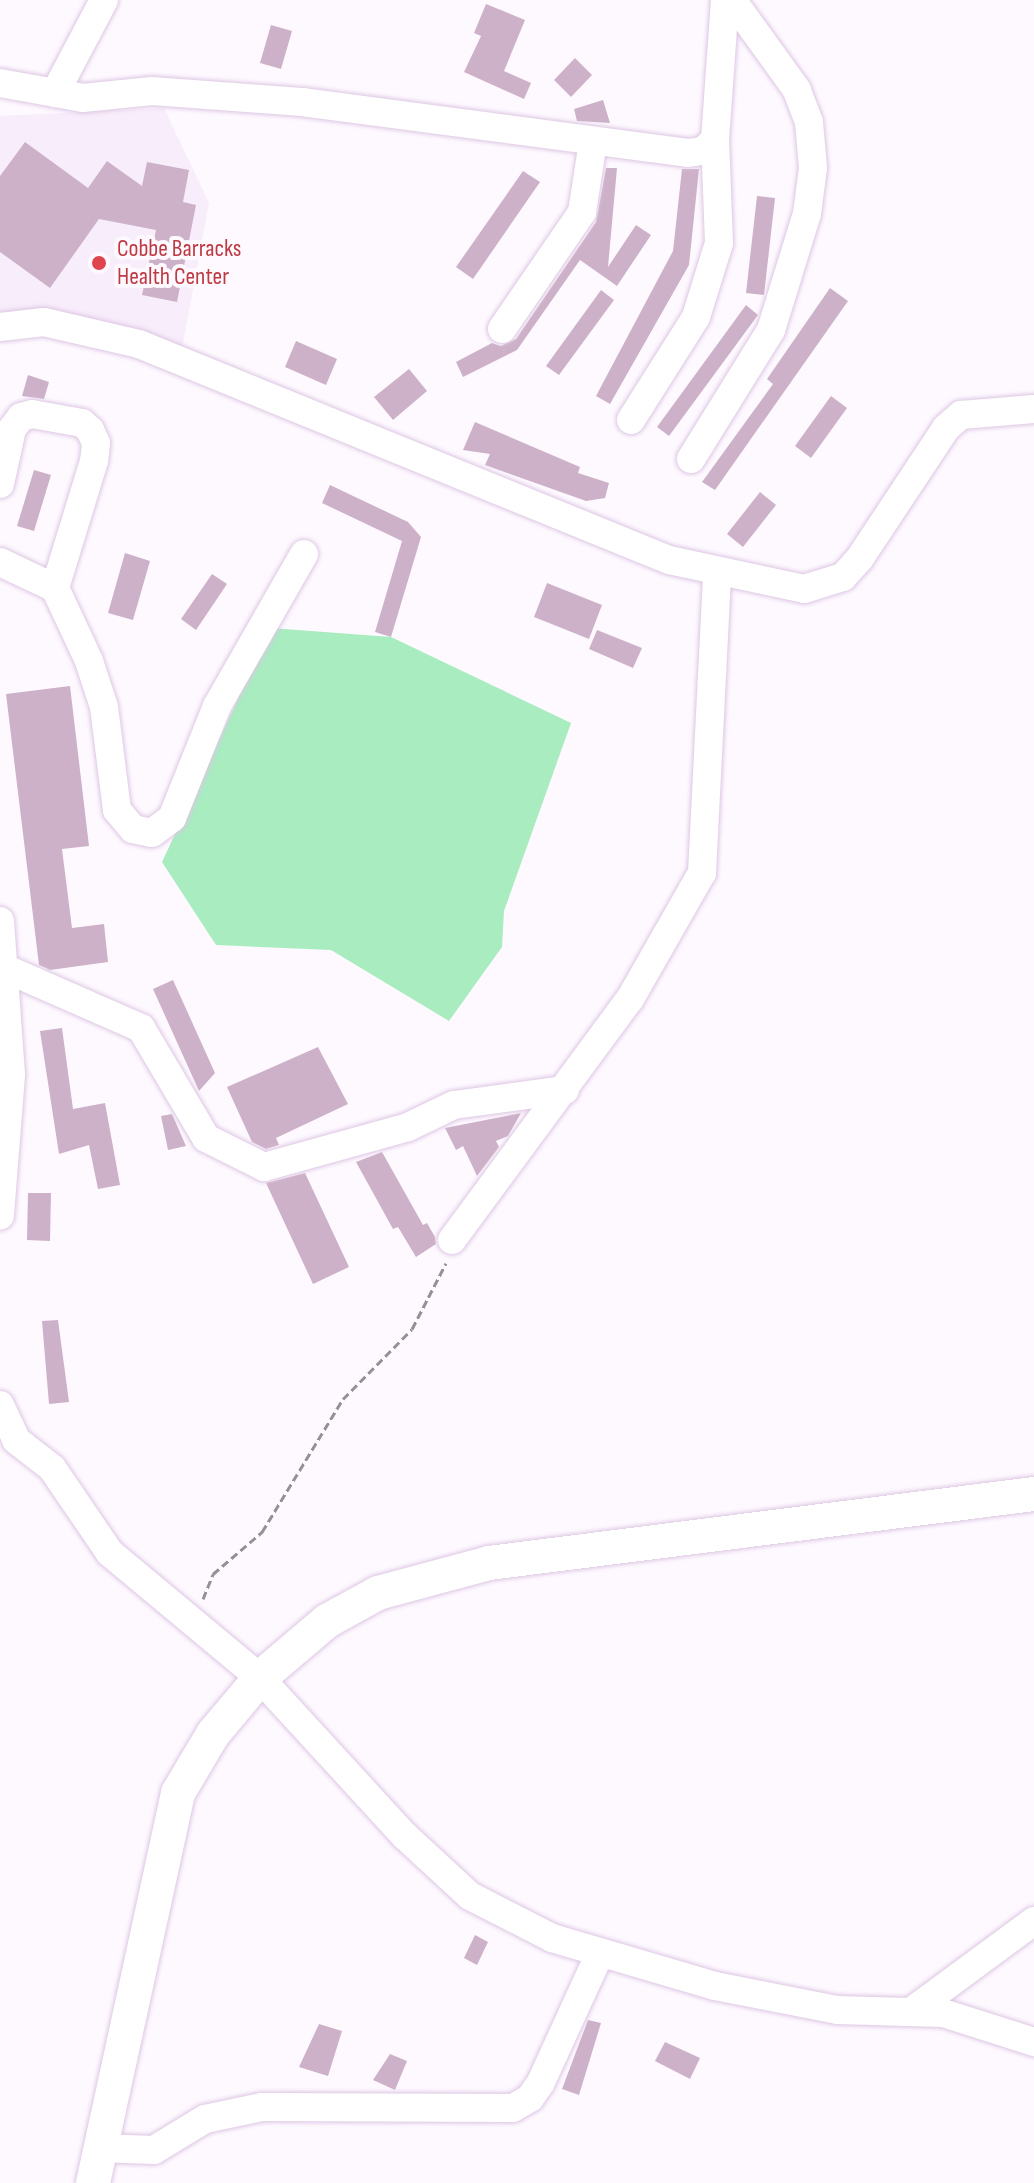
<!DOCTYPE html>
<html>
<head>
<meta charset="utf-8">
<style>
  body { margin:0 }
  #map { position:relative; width:1034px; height:2183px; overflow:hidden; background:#fef9ff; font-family:"Sofia Sans Condensed",sans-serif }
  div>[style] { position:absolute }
  .built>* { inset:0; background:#f8edfb }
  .green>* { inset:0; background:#a8ecc0 }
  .building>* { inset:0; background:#cdb1c8 }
  .path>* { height:3px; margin-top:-1.5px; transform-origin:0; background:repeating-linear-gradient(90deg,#958f97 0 8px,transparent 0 12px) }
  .roads { filter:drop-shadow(0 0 2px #ddc7e3) drop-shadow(0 0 2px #ddc7e3) }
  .minor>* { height:28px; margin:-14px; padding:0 14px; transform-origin:14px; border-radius:14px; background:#fff }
  .major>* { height:34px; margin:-17px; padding:0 17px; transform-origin:17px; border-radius:17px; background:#fff }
  .dots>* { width:22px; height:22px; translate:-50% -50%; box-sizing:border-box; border:4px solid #fef9ff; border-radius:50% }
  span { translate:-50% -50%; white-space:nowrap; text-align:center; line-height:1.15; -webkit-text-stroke:8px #fef9ff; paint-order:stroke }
  .health-label { font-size:24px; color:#be3a42 }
  .left { translate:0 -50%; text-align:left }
</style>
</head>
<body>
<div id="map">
  <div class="built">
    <i style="clip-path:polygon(164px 108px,209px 203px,182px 349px,0 327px,0 116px)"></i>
  </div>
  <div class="green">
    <i style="clip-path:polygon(271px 628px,391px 637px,571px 723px,504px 911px,502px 947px,449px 1021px,331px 950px,216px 945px,162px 862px)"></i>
  </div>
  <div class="building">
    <i style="clip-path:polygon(486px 4px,525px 20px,504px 71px,531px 83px,524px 99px,464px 72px,481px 36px,474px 33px)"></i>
    <i style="clip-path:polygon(271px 25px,292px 31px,281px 69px,260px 63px)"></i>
    <i style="clip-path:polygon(575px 58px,592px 75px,571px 97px,554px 80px)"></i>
    <i style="clip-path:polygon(603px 100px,610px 123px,577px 121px,574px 109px)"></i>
    <i style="clip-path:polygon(25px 142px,88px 188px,107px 161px,142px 186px,147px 162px,189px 170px,183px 202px,196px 205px,177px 302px,142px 295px,156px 230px,99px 219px,50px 288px,0 252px,0 176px)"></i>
    <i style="clip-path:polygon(606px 168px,617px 168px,608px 267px,636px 225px,651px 235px,617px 286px,580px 260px,517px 350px,463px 377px,456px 362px,492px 343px,501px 346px,516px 339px,596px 222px)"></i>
    <i style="clip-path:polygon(682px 169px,699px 169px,689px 265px,610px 404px,596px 396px,673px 251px)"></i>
    <i style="clip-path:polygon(523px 171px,540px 182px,473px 279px,456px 267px)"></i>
    <i style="clip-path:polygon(757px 196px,775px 198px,764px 295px,746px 293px)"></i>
    <i style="clip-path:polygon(830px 288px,848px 301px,715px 490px,702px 482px,773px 384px,767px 379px)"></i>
    <i style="clip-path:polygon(601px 290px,614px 300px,559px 375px,546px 366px)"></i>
    <i style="clip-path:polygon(746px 305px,758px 315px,669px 436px,657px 427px)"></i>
    <i style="clip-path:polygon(296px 341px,337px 359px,326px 385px,285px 367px)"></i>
    <i style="clip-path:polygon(409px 369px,427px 391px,393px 420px,374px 397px)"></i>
    <i style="clip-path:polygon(28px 375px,49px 382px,44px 399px,22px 396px)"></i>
    <i style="clip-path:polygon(831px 396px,847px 408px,811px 458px,795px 446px)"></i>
    <i style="clip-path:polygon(475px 422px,580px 467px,578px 473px,609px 483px,605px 498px,586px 501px,485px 465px,490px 454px,463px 450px)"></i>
    <i style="clip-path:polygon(34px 470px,51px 475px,34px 531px,17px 526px)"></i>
    <i style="clip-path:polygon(330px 485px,408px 522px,421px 537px,391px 637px,375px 632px,402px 541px,322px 503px)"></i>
    <i style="clip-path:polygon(760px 492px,776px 505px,743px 547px,727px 534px)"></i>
    <i style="clip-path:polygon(125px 553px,150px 561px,133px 620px,108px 613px)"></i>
    <i style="clip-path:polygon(212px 574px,227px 584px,196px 630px,181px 619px)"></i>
    <i style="clip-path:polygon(547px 583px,602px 605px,589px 639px,534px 617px)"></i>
    <i style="clip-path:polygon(597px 630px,642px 648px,633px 668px,589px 649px)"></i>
    <i style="clip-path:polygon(70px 686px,89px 846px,62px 849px,72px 928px,104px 924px,108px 962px,50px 970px,39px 965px,6px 694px)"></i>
    <i style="clip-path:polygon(173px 980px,215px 1073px,199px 1091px,153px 989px)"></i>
    <i style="clip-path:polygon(62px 1028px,73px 1109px,105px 1103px,120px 1185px,98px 1189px,89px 1145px,59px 1154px,40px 1031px)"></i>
    <i style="clip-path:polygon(318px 1047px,348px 1104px,276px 1138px,279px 1145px,266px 1149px,252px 1142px,227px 1087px)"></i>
    <i style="clip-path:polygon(521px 1113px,508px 1136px,496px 1141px,499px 1147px,477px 1176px,463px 1146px,456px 1150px,445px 1128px)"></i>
    <i style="clip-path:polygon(172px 1114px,186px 1146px,168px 1150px,161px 1116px)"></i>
    <i style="clip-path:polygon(382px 1152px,423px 1225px,427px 1223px,435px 1237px,436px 1244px,416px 1257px,398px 1227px,393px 1229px,356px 1162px)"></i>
    <i style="clip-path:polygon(305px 1173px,349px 1267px,313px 1284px,266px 1183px)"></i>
    <i style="clip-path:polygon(28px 1193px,51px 1193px,50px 1241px,27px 1240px)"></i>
    <i style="clip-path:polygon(58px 1320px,69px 1402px,49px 1404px,42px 1321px)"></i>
    <i style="clip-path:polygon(475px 1935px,488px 1942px,477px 1965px,464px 1958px)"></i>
    <i style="clip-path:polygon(588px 2020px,601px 2023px,579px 2095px,562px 2089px)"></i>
    <i style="clip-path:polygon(319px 2024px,342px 2031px,328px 2076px,299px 2067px)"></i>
    <i style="clip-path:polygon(665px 2042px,700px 2058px,690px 2079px,655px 2061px)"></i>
    <i style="clip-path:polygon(390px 2054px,407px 2061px,395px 2090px,373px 2080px)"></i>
  </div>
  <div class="path">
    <i style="left:203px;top:1599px;width:27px;rotate:-68deg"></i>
    <i style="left:213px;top:1574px;width:65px;rotate:-40.6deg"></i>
    <i style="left:262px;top:1532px;width:156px;rotate:-58.7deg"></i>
    <i style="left:343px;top:1399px;width:98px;rotate:-45.4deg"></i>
    <i style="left:412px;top:1329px;width:74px;rotate:-62.7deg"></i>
  </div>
  <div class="roads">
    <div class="minor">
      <i style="left:0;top:83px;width:84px;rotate:10.2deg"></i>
      <i style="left:83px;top:98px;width:69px;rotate:-5.8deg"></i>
      <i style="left:152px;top:91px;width:150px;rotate:4.2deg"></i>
      <i style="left:302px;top:102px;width:389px;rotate:7.5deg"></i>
      <i style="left:688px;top:153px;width:15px;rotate:-8deg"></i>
      <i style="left:703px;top:151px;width:16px;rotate:-43deg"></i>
      <i style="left:715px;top:140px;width:140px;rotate:-85.9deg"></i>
      <i style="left:55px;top:93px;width:105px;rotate:-62.2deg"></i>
      <i style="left:0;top:327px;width:44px;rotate:-6.5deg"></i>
      <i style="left:44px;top:322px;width:98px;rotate:13deg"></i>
      <i style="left:139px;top:344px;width:572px;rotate:22.17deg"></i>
      <i style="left:669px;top:560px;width:138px;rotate:12.1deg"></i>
      <i style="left:804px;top:589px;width:41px;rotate:-17.1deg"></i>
      <i style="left:843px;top:577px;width:25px;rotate:-48deg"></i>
      <i style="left:860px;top:558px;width:156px;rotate:-56.5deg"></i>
      <i style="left:946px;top:428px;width:20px;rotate:-41deg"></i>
      <i style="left:961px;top:415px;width:73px;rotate:-4.7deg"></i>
      <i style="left:502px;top:329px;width:142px;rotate:-55.6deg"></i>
      <i style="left:582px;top:212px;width:71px;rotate:-81.1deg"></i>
      <i style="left:631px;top:420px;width:122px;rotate:-57.7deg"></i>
      <i style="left:696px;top:317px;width:77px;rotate:-72.7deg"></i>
      <i style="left:719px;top:243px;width:103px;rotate:-92.2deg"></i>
      <i style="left:691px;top:459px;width:152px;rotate:-58.2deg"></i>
      <i style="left:771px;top:330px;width:121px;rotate:-72.8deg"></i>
      <i style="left:807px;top:214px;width:46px;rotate:-82.6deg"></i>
      <i style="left:813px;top:168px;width:46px;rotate:-95deg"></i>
      <i style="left:809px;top:122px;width:34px;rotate:-111deg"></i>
      <i style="left:797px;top:90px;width:111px;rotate:-125.8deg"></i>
      <i style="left:0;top:484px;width:56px;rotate:-77.7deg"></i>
      <i style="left:12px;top:429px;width:15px;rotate:-53deg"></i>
      <i style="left:21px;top:417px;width:11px;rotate:-15deg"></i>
      <i style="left:32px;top:414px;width:51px;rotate:10.2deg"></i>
      <i style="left:82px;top:423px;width:11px;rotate:41deg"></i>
      <i style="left:90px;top:430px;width:14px;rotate:65deg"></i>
      <i style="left:96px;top:443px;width:18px;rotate:96deg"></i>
      <i style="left:94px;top:461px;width:133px;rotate:107.1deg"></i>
      <i style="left:0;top:562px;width:61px;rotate:25.3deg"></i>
      <i style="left:55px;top:588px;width:81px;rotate:65deg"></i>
      <i style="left:89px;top:661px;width:48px;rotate:71.9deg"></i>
      <i style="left:104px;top:707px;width:104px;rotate:82.8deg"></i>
      <i style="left:117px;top:810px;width:25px;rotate:50deg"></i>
      <i style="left:133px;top:829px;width:19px;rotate:12deg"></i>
      <i style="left:152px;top:833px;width:25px;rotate:-37deg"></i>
      <i style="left:172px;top:818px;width:121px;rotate:-68.1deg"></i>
      <i style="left:217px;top:706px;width:175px;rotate:-60.2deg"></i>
      <i style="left:0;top:921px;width:154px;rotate:85.9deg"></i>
      <i style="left:11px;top:1075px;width:141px;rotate:94.5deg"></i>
      <i style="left:4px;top:968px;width:150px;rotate:23.7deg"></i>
      <i style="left:141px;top:1028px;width:128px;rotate:59.4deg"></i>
      <i style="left:206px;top:1138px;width:65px;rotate:26.6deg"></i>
      <i style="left:264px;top:1167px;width:149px;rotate:-15.5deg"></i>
      <i style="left:408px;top:1127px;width:51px;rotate:-25.6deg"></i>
      <i style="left:454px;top:1105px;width:112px;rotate:-7.7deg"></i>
      <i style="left:452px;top:1240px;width:300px;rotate:-53.6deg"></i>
      <i style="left:630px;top:999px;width:145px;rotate:-60.3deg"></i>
      <i style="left:702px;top:873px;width:299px;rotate:-87.1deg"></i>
      <i style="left:0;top:1405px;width:38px;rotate:65deg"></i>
      <i style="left:16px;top:1440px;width:46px;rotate:37.9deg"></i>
      <i style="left:52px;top:1468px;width:103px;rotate:55.7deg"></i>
      <i style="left:110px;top:1553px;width:195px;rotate:39.8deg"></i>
      <i style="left:260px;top:1678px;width:214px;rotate:47.5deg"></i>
      <i style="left:405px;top:1836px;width:88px;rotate:42.7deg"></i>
      <i style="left:470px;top:1896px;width:92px;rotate:27.1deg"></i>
      <i style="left:552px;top:1938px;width:170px;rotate:16.4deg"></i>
      <i style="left:715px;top:1986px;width:124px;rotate:11.1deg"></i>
      <i style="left:837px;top:2010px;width:106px;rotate:1.6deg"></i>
      <i style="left:943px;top:2013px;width:96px;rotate:17.7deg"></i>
      <i style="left:912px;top:2011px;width:152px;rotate:-36.4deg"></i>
      <i style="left:99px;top:2148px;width:55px;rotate:2.1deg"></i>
      <i style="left:154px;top:2150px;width:60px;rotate:-31.3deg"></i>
      <i style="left:205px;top:2119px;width:58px;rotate:-11.9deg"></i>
      <i style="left:262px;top:2107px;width:251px;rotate:0.2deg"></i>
      <i style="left:513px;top:2108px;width:20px;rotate:-30deg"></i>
      <i style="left:530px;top:2098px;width:19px;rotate:-55deg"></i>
      <i style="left:541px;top:2082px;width:142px;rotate:-65.4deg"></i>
    </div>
    <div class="major">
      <i style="left:93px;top:2183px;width:399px;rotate:-77.7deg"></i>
      <i style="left:178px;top:1793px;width:69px;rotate:-59.3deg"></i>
      <i style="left:213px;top:1734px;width:73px;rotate:-50deg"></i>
      <i style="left:260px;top:1678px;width:88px;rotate:-40.4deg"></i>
      <i style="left:327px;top:1621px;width:58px;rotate:-28.8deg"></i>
      <i style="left:378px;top:1593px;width:115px;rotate:-15.1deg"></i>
      <i style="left:489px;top:1563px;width:549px;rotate:-7.22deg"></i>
    </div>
  </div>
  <div class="dots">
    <i style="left:99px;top:263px;background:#e0444e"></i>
  </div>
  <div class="health-label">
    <span class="left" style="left:117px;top:263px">Cobbe Barracks<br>Health Center</span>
  </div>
</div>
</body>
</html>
